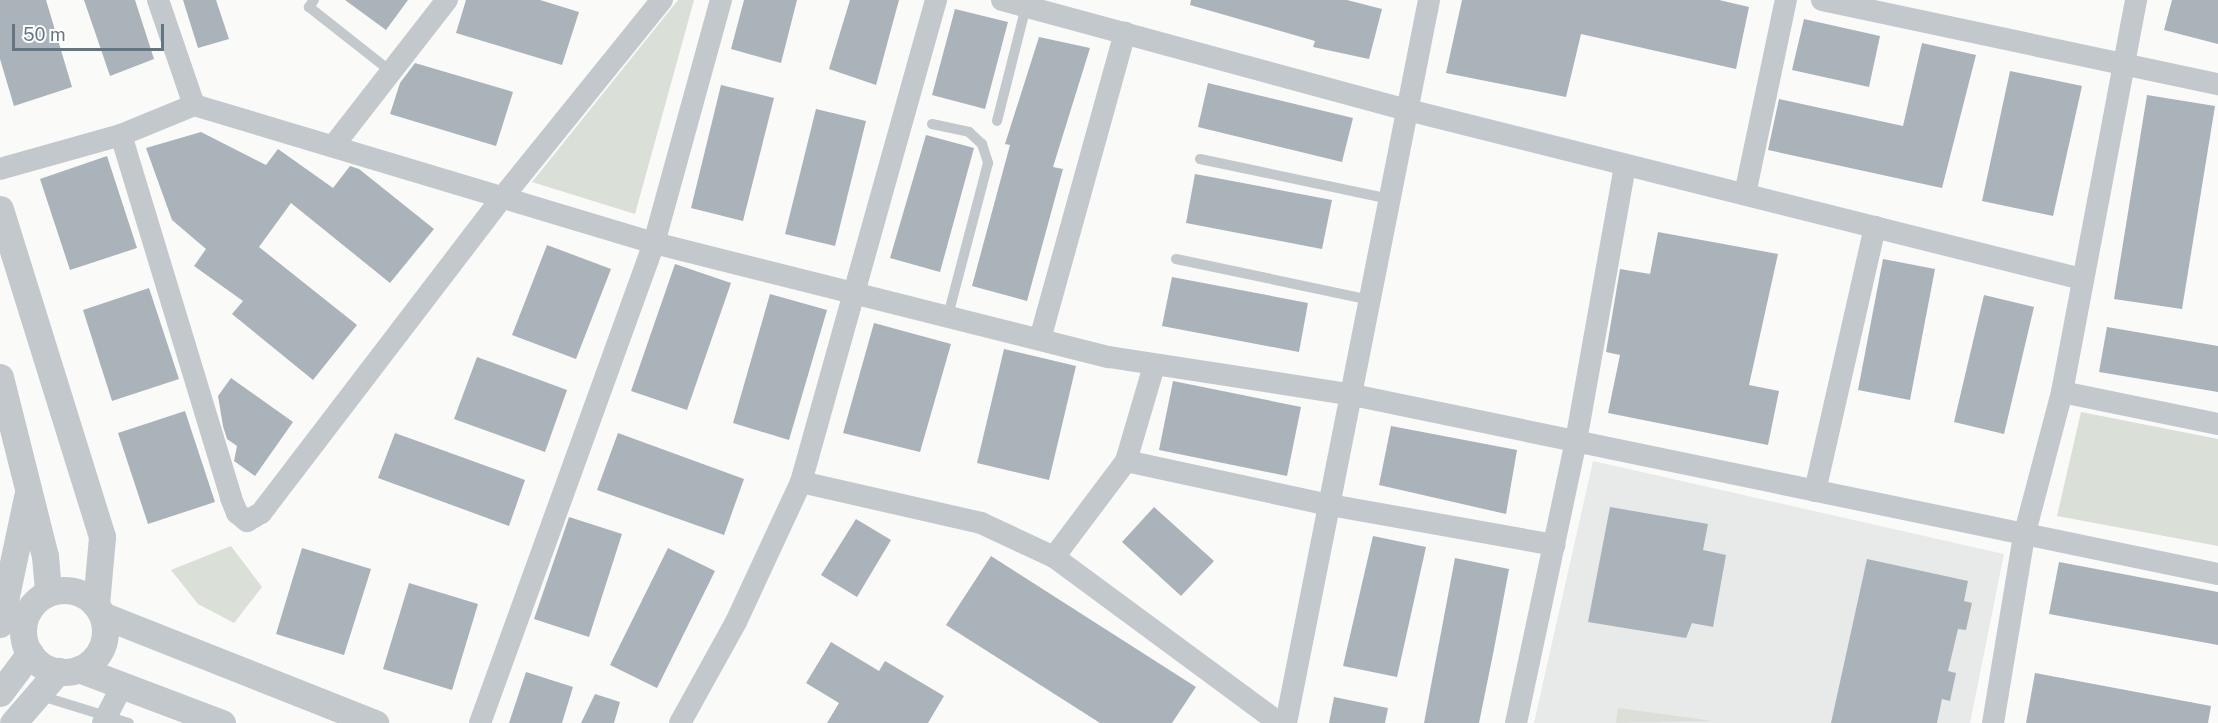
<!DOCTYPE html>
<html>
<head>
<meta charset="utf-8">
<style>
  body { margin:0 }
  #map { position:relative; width:2218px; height:723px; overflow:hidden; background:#fafaf8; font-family:"Public Sans",sans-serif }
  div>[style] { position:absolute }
  .built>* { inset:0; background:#e8e9e9 }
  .green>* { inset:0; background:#dadfd7 }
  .building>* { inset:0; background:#aab3b9 }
  .service>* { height:10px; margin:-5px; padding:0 5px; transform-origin:5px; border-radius:5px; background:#c3c8cc }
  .minor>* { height:22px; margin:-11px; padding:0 11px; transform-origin:11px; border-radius:11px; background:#c3c8cc }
  .tertiary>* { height:27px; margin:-13.5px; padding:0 13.5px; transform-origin:13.5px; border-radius:13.5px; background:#c3c8cc }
  .tertiary>.ring { margin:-13.5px; padding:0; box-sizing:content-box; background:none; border:27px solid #c3c8cc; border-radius:50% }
  span { translate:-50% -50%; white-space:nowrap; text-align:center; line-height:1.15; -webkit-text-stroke:6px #fff; paint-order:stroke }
  .scale { position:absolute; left:12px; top:24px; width:152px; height:27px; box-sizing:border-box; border:3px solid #657683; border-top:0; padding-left:8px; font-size:18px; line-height:21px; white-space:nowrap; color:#657683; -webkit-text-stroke:4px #fff; paint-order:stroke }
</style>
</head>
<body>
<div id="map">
  <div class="built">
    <i style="clip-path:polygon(1593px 461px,2004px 554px,1970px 723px,1534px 723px)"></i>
  </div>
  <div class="green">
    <i style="clip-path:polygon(678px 0,694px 0,635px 214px,532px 182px)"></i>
    <i style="clip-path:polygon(2081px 412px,2218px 439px,2218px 546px,2057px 516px)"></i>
    <i style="clip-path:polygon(231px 546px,262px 587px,234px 623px,198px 604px,171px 570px)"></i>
    <i style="clip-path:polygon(1618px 708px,1713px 721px,1616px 723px)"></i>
  </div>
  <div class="building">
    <i style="clip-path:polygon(0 0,46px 0,72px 87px,14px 106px,0 59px)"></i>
    <i style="clip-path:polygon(84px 0,135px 0,154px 59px,110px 76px)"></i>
    <i style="clip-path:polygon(183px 0,216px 0,229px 39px,198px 48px)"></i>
    <i style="clip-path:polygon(345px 0,408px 0,386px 30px)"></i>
    <i style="clip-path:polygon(466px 0,540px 0,579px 12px,562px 65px,456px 33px)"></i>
    <i style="clip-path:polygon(744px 0,797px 0,781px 63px,731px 49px)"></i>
    <i style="clip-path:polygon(850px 0,899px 0,876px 85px,829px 69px)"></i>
    <i style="clip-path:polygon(1191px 0,1347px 0,1382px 9px,1369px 59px,1313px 47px,1315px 41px,1190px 5px)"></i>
    <i style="clip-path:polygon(1462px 0,1719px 0,1749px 7px,1736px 69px,1581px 34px,1566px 97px,1446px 73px)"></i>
    <i style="clip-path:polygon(2172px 0,2218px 0,2218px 44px,2164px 30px)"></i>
    <i style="clip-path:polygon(955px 9px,1008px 22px,985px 109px,932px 95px)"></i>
    <i style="clip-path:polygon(1804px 19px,1880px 36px,1869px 87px,1792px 70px)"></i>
    <i style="clip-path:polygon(1039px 37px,1090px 48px,1053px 167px,1063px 169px,1027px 301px,972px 286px,1010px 145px,1005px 144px)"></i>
    <i style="clip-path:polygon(1922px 43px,1976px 55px,1942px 188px,1768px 150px,1779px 99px,1903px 126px)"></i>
    <i style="clip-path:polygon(415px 63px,513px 92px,496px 146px,390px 114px,400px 83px)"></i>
    <i style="clip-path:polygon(2010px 71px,2082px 86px,2053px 216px,1982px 201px)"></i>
    <i style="clip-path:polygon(1208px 83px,1353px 118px,1342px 162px,1198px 127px)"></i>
    <i style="clip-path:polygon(721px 85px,774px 98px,743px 221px,691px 208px)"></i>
    <i style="clip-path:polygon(2147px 95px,2215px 106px,2182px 309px,2114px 299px)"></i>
    <i style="clip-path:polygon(816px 109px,866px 121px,835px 246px,785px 234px)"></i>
    <i style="clip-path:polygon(201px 132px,266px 165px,278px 149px,333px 188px,350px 166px,359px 169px,434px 229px,390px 283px,291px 203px,259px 247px,357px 325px,313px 380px,232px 314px,243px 301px,194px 266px,206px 249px,172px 220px,146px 148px)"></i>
    <i style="clip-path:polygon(926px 135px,974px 148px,940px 272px,890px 258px)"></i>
    <i style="clip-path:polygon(107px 156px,137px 248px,70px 270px,40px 179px)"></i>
    <i style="clip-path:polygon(1195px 174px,1332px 200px,1322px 249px,1186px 223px)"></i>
    <i style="clip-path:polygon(1658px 232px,1778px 254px,1749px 385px,1779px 391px,1768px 445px,1608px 413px,1620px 355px,1606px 352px,1620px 269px,1650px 274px)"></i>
    <i style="clip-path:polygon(547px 245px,611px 269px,576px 359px,512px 335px)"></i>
    <i style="clip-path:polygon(1883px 259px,1935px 269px,1910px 400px,1858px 390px)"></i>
    <i style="clip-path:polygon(675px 264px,731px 283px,687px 410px,631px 391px)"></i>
    <i style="clip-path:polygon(1172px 277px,1308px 303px,1299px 352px,1162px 326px)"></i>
    <i style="clip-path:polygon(149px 288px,179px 379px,112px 401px,83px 310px)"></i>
    <i style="clip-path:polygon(770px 294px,827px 310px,789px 440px,733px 423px)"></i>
    <i style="clip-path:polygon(1984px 295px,2034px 307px,2004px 434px,1954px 422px)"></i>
    <i style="clip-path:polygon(874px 323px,951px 344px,920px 452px,843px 433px)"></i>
    <i style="clip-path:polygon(2107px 327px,2218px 346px,2218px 392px,2099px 372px)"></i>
    <i style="clip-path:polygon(1004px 349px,1076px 366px,1049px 480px,977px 463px)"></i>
    <i style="clip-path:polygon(477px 357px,567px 390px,545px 452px,454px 419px)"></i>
    <i style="clip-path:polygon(231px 378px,293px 422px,255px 476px,234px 461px,237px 446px,227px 439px,223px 426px,218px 396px)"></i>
    <i style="clip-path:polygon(1173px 381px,1301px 407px,1287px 476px,1159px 450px)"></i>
    <i style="clip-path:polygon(185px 411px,215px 502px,148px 524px,118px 433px)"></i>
    <i style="clip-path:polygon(1391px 426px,1517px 450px,1506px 514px,1379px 485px)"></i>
    <i style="clip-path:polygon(395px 433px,525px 480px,509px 526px,378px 478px)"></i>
    <i style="clip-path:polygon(618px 433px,744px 479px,724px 535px,597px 490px)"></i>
    <i style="clip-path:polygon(1154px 507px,1214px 561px,1181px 596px,1122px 542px)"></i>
    <i style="clip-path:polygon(1610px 507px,1708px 524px,1703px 550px,1726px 555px,1713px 627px,1692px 623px,1686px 638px,1588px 622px)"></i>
    <i style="clip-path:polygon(569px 517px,622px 534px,589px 637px,534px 619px)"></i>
    <i style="clip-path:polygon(856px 519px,891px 540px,857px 597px,821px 575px)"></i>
    <i style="clip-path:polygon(1373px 536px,1426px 547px,1397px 677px,1343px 666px)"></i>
    <i style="clip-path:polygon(302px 548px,371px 569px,344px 655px,276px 634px)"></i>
    <i style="clip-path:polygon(668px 548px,715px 571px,657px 688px,610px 665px)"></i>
    <i style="clip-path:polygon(991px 556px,1196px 687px,1172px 723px,1100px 723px,946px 625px)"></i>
    <i style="clip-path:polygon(1455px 558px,1509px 569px,1494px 649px,1479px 723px,1424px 723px)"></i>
    <i style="clip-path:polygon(1867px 559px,1968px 581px,1964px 601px,1972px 603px,1966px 630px,1958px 629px,1948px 671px,1956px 673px,1950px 701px,1942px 699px,1937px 723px,1831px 723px)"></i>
    <i style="clip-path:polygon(2059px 562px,2218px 592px,2218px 645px,2049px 614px)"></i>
    <i style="clip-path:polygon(409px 583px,478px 604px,452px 690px,383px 669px)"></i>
    <i style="clip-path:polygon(831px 642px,879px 671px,885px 661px,944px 696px,928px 723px,827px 723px,839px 703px,806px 683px)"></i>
    <i style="clip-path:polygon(526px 672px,573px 687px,562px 723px,509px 723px)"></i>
    <i style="clip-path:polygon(2035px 673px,2211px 706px,2208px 723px,2026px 723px)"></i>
    <i style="clip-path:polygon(595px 694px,620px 702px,614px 723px,581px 723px)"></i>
    <i style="clip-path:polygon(1334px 697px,1388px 708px,1385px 723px,1329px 723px)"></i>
  </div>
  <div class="service">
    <i style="left:314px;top:0;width:9px;rotate:126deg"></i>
    <i style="left:309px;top:7px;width:102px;rotate:38.2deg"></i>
    <i style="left:997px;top:121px;width:119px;rotate:-75.8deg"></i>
    <i style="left:932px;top:124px;width:38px;rotate:12deg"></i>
    <i style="left:969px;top:132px;width:18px;rotate:43deg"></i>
    <i style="left:982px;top:144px;width:20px;rotate:72deg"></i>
    <i style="left:988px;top:163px;width:158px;rotate:104.7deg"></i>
    <i style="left:1200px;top:159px;width:194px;rotate:11.9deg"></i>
    <i style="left:1176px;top:259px;width:198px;rotate:11.9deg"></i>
    <i style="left:38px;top:695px;width:95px;rotate:17.1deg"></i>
  </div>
  <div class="minor">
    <i style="left:158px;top:0;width:111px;rotate:71.1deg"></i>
    <i style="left:1002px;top:0;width:421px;rotate:15.2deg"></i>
    <i style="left:1408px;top:110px;width:695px;rotate:14.08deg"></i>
    <i style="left:1822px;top:0;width:405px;rotate:12deg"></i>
    <i style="left:121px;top:135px;width:379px;rotate:73.1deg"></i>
    <i style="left:231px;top:498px;width:16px;rotate:68deg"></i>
    <i style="left:237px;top:513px;width:13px;rotate:39deg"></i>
    <i style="left:247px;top:521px;width:16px;rotate:-30deg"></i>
    <i style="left:261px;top:513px;width:397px;rotate:-52.6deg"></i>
    <i style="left:502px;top:198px;width:255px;rotate:-51.1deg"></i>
    <i style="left:334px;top:145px;width:184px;rotate:-52.1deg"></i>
    <i style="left:0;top:169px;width:126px;rotate:-15.7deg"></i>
    <i style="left:121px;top:135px;width:79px;rotate:-22.3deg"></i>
    <i style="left:194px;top:105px;width:480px;rotate:16.7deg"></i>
    <i style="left:654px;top:243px;width:469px;rotate:14.1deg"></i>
    <i style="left:1109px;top:357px;width:242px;rotate:8.8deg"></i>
    <i style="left:1348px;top:394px;width:888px;rotate:11.69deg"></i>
    <i style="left:1745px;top:194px;width:198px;rotate:-78.1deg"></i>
    <i style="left:1040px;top:339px;width:318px;rotate:-74.5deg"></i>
    <i style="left:2062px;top:392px;width:159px;rotate:11.6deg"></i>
    <i style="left:1126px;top:461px;width:99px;rotate:-73.6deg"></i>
    <i style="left:801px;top:482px;width:185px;rotate:12.8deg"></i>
    <i style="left:981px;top:523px;width:81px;rotate:25deg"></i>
    <i style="left:1054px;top:557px;width:280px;rotate:36.4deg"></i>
    <i style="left:1815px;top:491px;width:271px;rotate:-77.2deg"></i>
    <i style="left:1054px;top:557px;width:120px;rotate:-53.1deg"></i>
    <i style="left:1126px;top:461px;width:209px;rotate:12.2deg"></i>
    <i style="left:1330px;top:505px;width:228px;rotate:10.1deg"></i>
    <i style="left:103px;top:723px;width:42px;rotate:-62.8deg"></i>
    <i style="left:480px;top:723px;width:511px;rotate:-70.07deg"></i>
    <i style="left:654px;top:243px;width:252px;rotate:-74.6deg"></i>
    <i style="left:680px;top:723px;width:115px;rotate:-61deg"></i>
    <i style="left:736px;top:622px;width:154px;rotate:-65.1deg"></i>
    <i style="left:801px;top:482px;width:501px;rotate:-74.35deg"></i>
    <i style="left:1286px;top:723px;width:737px;rotate:-78.81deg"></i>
    <i style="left:1516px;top:723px;width:288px;rotate:-78deg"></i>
    <i style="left:1576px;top:441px;width:279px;rotate:-79.9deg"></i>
    <i style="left:1993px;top:723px;width:190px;rotate:-80.6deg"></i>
    <i style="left:2024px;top:536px;width:149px;rotate:-75.2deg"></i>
    <i style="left:2062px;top:392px;width:399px;rotate:-79.3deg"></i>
  </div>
  <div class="tertiary">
    <i style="left:0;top:209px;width:343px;rotate:72.7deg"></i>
    <i style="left:102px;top:537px;width:67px;rotate:95.1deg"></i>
    <i style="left:0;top:377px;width:185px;rotate:75.9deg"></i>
    <i style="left:45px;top:556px;width:37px;rotate:85deg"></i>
    <i class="ring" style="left:23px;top:590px;width:55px;height:55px"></i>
    <i style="left:102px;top:615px;width:294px;rotate:21.6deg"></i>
    <i style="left:0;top:624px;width:130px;rotate:-78deg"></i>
    <i style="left:79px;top:669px;width:153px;rotate:20.7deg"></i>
    <i style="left:0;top:693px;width:50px;rotate:-53.1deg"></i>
    <i style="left:13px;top:723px;width:69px;rotate:-49.1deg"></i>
  </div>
  <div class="scale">50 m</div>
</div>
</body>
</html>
